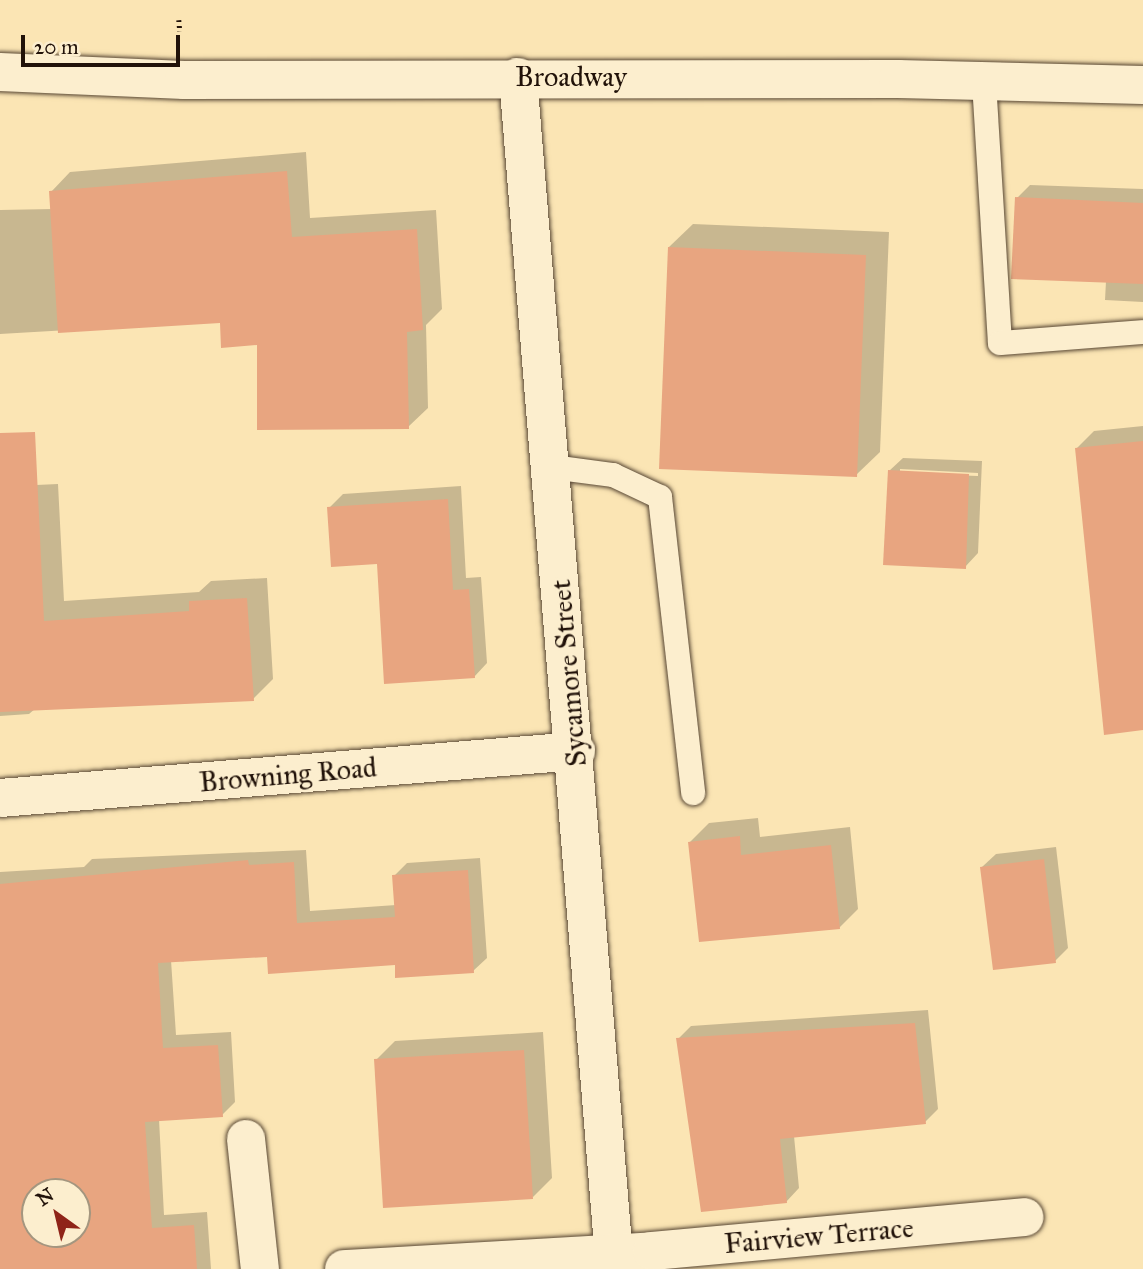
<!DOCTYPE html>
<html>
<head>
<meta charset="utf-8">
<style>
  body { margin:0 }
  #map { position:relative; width:1143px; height:1269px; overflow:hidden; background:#fbe5b4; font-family:"IM FELL Great Primer",serif }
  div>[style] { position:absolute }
  .shadow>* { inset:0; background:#0003 }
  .building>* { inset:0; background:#e8a580 }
  .path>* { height:4.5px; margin-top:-2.25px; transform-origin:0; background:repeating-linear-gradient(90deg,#211209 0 2px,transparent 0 5.5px) }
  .roads { filter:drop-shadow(0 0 2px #584734) drop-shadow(0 0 2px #584734) }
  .service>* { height:24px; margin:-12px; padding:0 12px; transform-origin:12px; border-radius:12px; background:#fceece }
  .minor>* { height:38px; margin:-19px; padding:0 19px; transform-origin:19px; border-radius:19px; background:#fceece }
  .secondary>* { height:38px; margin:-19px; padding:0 19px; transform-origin:19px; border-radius:19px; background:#fceece }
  span { translate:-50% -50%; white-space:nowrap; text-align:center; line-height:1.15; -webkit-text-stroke:5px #fceece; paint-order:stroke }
  .street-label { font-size:28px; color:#211209 }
  .north { position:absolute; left:21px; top:1178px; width:70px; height:70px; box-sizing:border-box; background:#fceece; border:2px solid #a4967f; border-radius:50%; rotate:326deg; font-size:19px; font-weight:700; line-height:28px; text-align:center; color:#211209 }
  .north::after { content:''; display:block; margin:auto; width:24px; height:32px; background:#8f2418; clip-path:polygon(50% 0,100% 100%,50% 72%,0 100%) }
  .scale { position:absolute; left:21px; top:35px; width:159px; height:32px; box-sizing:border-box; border:4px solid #211209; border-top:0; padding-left:9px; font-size:21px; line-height:24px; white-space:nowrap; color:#211209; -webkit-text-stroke:5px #fceece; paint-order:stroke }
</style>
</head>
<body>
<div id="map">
  <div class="shadow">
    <i style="clip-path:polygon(306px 152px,310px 218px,436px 210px,442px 309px,426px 325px,428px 408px,408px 427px,222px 321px,0 334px,0 210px,52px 209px,51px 192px,70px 172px)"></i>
    <i style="clip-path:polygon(1030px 185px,1143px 189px,1143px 302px,1105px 300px,1106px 281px,1017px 198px)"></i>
    <i style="clip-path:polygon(693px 224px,889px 232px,880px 452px,856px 475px,669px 247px)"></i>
    <i style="clip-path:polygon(1143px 426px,1143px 729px,1077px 448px,1094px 431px)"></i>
    <i style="clip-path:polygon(evenodd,903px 458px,982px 461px,978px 553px,965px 567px,889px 471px,903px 458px,900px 469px,978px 473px,978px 476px,900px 473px,900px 469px)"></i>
    <i style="clip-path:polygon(58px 484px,64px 601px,199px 592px,211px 581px,267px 578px,273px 679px,253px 699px,36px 708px,29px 714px,0 716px,0 500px,14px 486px)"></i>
    <i style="clip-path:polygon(461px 486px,466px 578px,481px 577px,487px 663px,474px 677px,329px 508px,343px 494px)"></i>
    <i style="clip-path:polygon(758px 818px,760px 837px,850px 827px,858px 909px,839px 928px,690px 842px,709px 823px)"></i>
    <i style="clip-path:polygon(1056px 847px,1068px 948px,1055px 961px,982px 867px,996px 854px)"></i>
    <i style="clip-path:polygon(evenodd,306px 850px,310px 911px,396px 905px,394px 876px,407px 863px,480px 858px,487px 958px,473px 971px,268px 955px,171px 960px,176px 1035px,231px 1032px,235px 1102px,222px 1115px,159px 1119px,164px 1215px,207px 1212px,211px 1269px,0 1269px,0 872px,84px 867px,92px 859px,306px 850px,35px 1192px,77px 1192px,77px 1234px,35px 1234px,35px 1192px)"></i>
    <i style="clip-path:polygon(928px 1010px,938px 1109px,925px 1122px,794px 1136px,799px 1188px,786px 1202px,678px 1039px,691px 1026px)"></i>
    <i style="clip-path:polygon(543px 1032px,552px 1178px,533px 1197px,376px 1060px,395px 1041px)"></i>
  </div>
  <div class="building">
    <i style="clip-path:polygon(287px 171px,292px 237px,417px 229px,423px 330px,407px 332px,409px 429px,257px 430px,257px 345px,221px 348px,220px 323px,58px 333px,49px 191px)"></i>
    <i style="clip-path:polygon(1015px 197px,1143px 203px,1143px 284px,1011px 279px)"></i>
    <i style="clip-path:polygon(668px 247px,866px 255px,857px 477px,659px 469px)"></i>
    <i style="clip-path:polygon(35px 432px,44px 621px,189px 611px,189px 601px,247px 598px,254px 701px,0 712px,0 433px)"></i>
    <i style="clip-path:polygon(1143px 441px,1143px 730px,1104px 735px,1075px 448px)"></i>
    <i style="clip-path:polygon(888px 470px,969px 474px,966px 569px,883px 565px)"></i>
    <i style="clip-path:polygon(448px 499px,453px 590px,469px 589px,475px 678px,384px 684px,377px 564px,331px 567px,327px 507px)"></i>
    <i style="clip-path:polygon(740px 836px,741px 855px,831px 845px,840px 929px,699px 942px,688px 842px)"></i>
    <i style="clip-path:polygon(1044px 859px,1056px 963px,993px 970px,980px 867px)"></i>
    <i style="clip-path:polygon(evenodd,248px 860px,249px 865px,294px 862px,297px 923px,395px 917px,392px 875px,468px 870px,474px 973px,395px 978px,395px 965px,268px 974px,267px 957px,158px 963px,163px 1048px,218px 1045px,223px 1117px,145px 1122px,152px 1228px,194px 1225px,197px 1269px,0 1269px,0 884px,248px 860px,35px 1192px,77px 1192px,77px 1234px,35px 1234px,35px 1192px)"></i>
    <i style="clip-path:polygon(915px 1023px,926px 1124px,780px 1139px,787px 1203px,701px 1212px,676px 1038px)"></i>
    <i style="clip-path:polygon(524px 1050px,533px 1199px,383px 1208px,374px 1059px)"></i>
  </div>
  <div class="path">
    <i style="left:179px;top:20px;width:11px;rotate:85deg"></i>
  </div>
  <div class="roads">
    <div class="service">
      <i style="left:984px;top:82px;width:261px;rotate:86.5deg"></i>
      <i style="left:1000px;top:343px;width:143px;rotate:-4.4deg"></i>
      <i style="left:552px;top:467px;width:62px;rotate:7.5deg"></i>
      <i style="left:613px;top:475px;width:52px;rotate:25.1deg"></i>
      <i style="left:660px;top:497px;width:298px;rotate:83.6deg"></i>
    </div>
    <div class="minor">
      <i style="left:518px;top:77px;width:1196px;rotate:85.35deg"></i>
      <i style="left:0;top:798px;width:578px;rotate:-4.66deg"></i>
      <i style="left:246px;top:1139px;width:131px;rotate:83.9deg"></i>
      <i style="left:344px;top:1269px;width:309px;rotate:-3.3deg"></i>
      <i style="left:652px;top:1251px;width:374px;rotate:-5.2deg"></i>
    </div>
    <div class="secondary">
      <i style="left:0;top:72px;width:184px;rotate:2.5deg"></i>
      <i style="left:184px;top:80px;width:714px;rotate:-0.08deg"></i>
      <i style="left:898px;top:79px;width:245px;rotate:1.4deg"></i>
    </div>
  </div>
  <div class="street-label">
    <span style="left:571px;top:77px">Broadway</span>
    <span style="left:569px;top:673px;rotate:-95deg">Sycamore Street</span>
    <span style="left:288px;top:775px;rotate:-5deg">Browning Road</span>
    <span style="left:819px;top:1236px;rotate:-5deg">Fairview Terrace</span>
  </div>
  <div class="north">N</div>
  <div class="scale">20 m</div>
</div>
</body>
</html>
